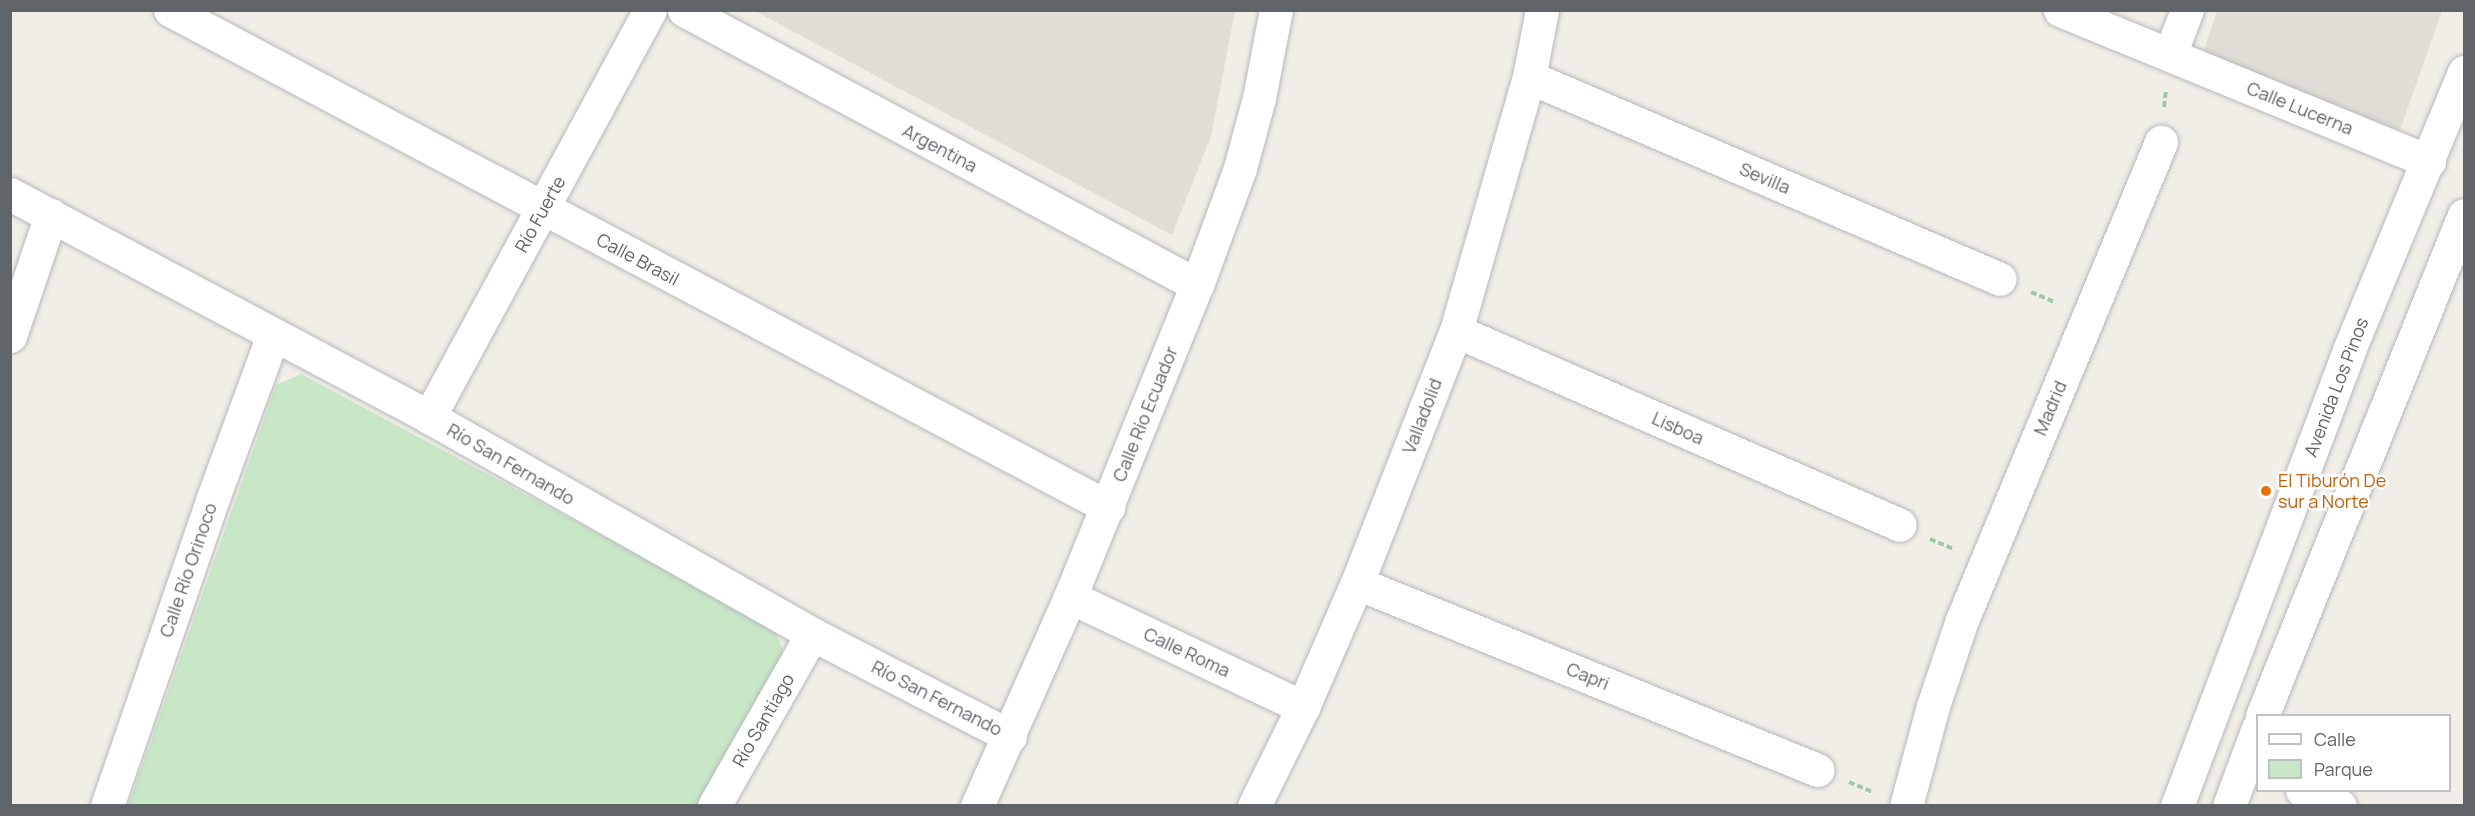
<!DOCTYPE html>
<html>
<head>
<meta charset="utf-8">
<style>
  body { margin:0 }
  #map { position:relative; width:2475px; height:816px; overflow:hidden; background:#f1eee8; font-family:Manrope,sans-serif }
  div>[style] { position:absolute }
  .education>* { inset:0; background:#e0ddd6 }
  .green>* { inset:0; background:#c8e7c6 }
  .path>* { height:4px; margin-top:-2px; transform-origin:0; background:repeating-linear-gradient(90deg,#a0c8a8 0 6px,transparent 0 9px) }
  .roads { filter:drop-shadow(0 0 2px #b5b8bc) drop-shadow(0 0 2px #b5b8bc) }
  .minor>* { height:33px; margin:-16.5px; padding:0 16.5px; transform-origin:16.5px; border-radius:16.5px; background:#fff }
  .dots>* { width:16px; height:16px; translate:-50% -50%; box-sizing:border-box; border:3px solid #fff; border-radius:50% }
  span { translate:-50% -50%; white-space:nowrap; text-align:center; line-height:1.15; -webkit-text-stroke:5px #fff; paint-order:stroke }
  .street-label { font-size:18px; color:#5f6468 }
  .food-label { font-size:18px; color:#c56008 }
  .left { translate:0 -50%; text-align:left }
  .frame { position:absolute; inset:0; border:12px solid #5f6468; pointer-events:none }
  .legend { position:absolute; left:2256px; top:714px; width:195px; height:78px; box-sizing:border-box; background:#fff; border:2px solid #bfc1c3; margin:0; padding:8px 10px; list-style:none; font-size:18px; color:#5f6468 }
  .legend li { display:flex; align-items:center; gap:12px; height:30px }
  .legend b { width:30px; border:2px solid #bfc1c3 }
</style>
</head>
<body>
<div id="map">
  <div class="education">
    <i style="clip-path:polygon(755px 11px,1235px 11px,1211px 136px,1172px 235px)"></i>
    <i style="clip-path:polygon(2217px 11px,2442px 11px,2400px 130px,2203px 53px)"></i>
  </div>
  <div class="green">
    <i style="clip-path:polygon(301px 374px,774px 628px,785px 656px,697px 805px,128px 806px,276px 385px)"></i>
  </div>
  <div class="path">
    <i style="left:2164px;top:107px;width:16px;rotate:-83deg"></i>
    <i style="left:2031px;top:292px;width:26px;rotate:23deg"></i>
    <i style="left:1930px;top:539px;width:26px;rotate:23deg"></i>
    <i style="left:1849px;top:782px;width:26px;rotate:23deg"></i>
  </div>
  <div class="roads">
    <div class="minor">
      <i style="left:170px;top:10px;width:1062px;rotate:27.92deg"></i>
      <i style="left:684px;top:10px;width:582px;rotate:28.19deg"></i>
      <i style="left:2060px;top:10px;width:399px;rotate:22.3deg"></i>
      <i style="left:2170px;top:54px;width:47px;rotate:-68.9deg"></i>
      <i style="left:1529px;top:77px;width:512px;rotate:23.21deg"></i>
      <i style="left:10px;top:194px;width:475px;rotate:28deg"></i>
      <i style="left:429px;top:417px;width:440px;rotate:29.5deg"></i>
      <i style="left:812px;top:634px;width:223px;rotate:27.3deg"></i>
      <i style="left:1456px;top:331px;width:484px;rotate:23.6deg"></i>
      <i style="left:10px;top:336px;width:128px;rotate:-71.3deg"></i>
      <i style="left:429px;top:417px;width:463px;rotate:-61.5deg"></i>
      <i style="left:1357px;top:583px;width:497px;rotate:22.1deg"></i>
      <i style="left:1070px;top:597px;width:258px;rotate:25.3deg"></i>
      <i style="left:2262px;top:716px;width:540px;rotate:-68.04deg"></i>
      <i style="left:2302px;top:790px;width:41px;rotate:22.8deg"></i>
      <i style="left:107px;top:806px;width:326px;rotate:-71deg"></i>
      <i style="left:213px;top:498px;width:174px;rotate:-69.8deg"></i>
      <i style="left:714px;top:806px;width:198px;rotate:-60.3deg"></i>
      <i style="left:977px;top:806px;width:229px;rotate:-66deg"></i>
      <i style="left:1070px;top:597px;width:337px;rotate:-67.9deg"></i>
      <i style="left:1197px;top:285px;width:125px;rotate:-69.8deg"></i>
      <i style="left:1240px;top:168px;width:73px;rotate:-74.8deg"></i>
      <i style="left:1259px;top:98px;width:90px;rotate:-79.1deg"></i>
      <i style="left:1254px;top:806px;width:110px;rotate:-63.7deg"></i>
      <i style="left:1303px;top:707px;width:135px;rotate:-66.5deg"></i>
      <i style="left:1357px;top:583px;width:271px;rotate:-68.6deg"></i>
      <i style="left:1456px;top:331px;width:264px;rotate:-74deg"></i>
      <i style="left:1529px;top:77px;width:68px;rotate:-79deg"></i>
      <i style="left:1906px;top:806px;width:104px;rotate:-74.9deg"></i>
      <i style="left:1933px;top:706px;width:91px;rotate:-71.4deg"></i>
      <i style="left:1962px;top:620px;width:518px;rotate:-67.4deg"></i>
      <i style="left:2177px;top:806px;width:487px;rotate:-69.3deg"></i>
      <i style="left:2349px;top:350px;width:301px;rotate:-67.5deg"></i>
      <i style="left:2229px;top:806px;width:83px;rotate:-69.6deg"></i>
    </div>
  </div>
  <div class="dots">
    <i style="left:2266px;top:491px;background:#e8710a"></i>
  </div>
  <div class="street-label">
    <span style="left:2300px;top:108px;rotate:22deg">Calle Lucerna</span>
    <span style="left:940px;top:148px;rotate:28deg">Argentina</span>
    <span style="left:1765px;top:178px;rotate:23deg">Sevilla</span>
    <span style="left:540px;top:214px;rotate:-61deg">Río Fuerte</span>
    <span style="left:638px;top:259px;rotate:28deg">Calle Brasil</span>
    <span style="left:2336px;top:387px;rotate:-69deg">Avenida Los Pinos</span>
    <span style="left:2050px;top:408px;rotate:-67deg">Madrid</span>
    <span style="left:1145px;top:414px;rotate:-68deg">Calle Río Ecuador</span>
    <span style="left:1422px;top:416px;rotate:-69deg">Valladolid</span>
    <span style="left:1678px;top:428px;rotate:24deg">Lisboa</span>
    <span style="left:511px;top:464px;rotate:30deg">Río San Fernando</span>
    <span style="left:188px;top:570px;rotate:-71deg">Calle Río Orinoco</span>
    <span style="left:1187px;top:652px;rotate:25deg">Calle Roma</span>
    <span style="left:1588px;top:676px;rotate:22deg">Capri</span>
    <span style="left:937px;top:698px;rotate:27deg">Río San Fernando</span>
    <span style="left:763px;top:720px;rotate:-60deg">Río Santiago</span>
  </div>
  <div class="food-label">
    <span class="left" style="left:2278px;top:491px">El Tiburón De<br>sur a Norte</span>
  </div>
  <div class="frame"></div>
  <ul class="legend">
  <li><b style="height:8px;background:#fff"></b>Calle</li>
  <li><b style="height:16px;background:#c8e7c6"></b>Parque</li>
  </ul>
</div>
</body>
</html>
